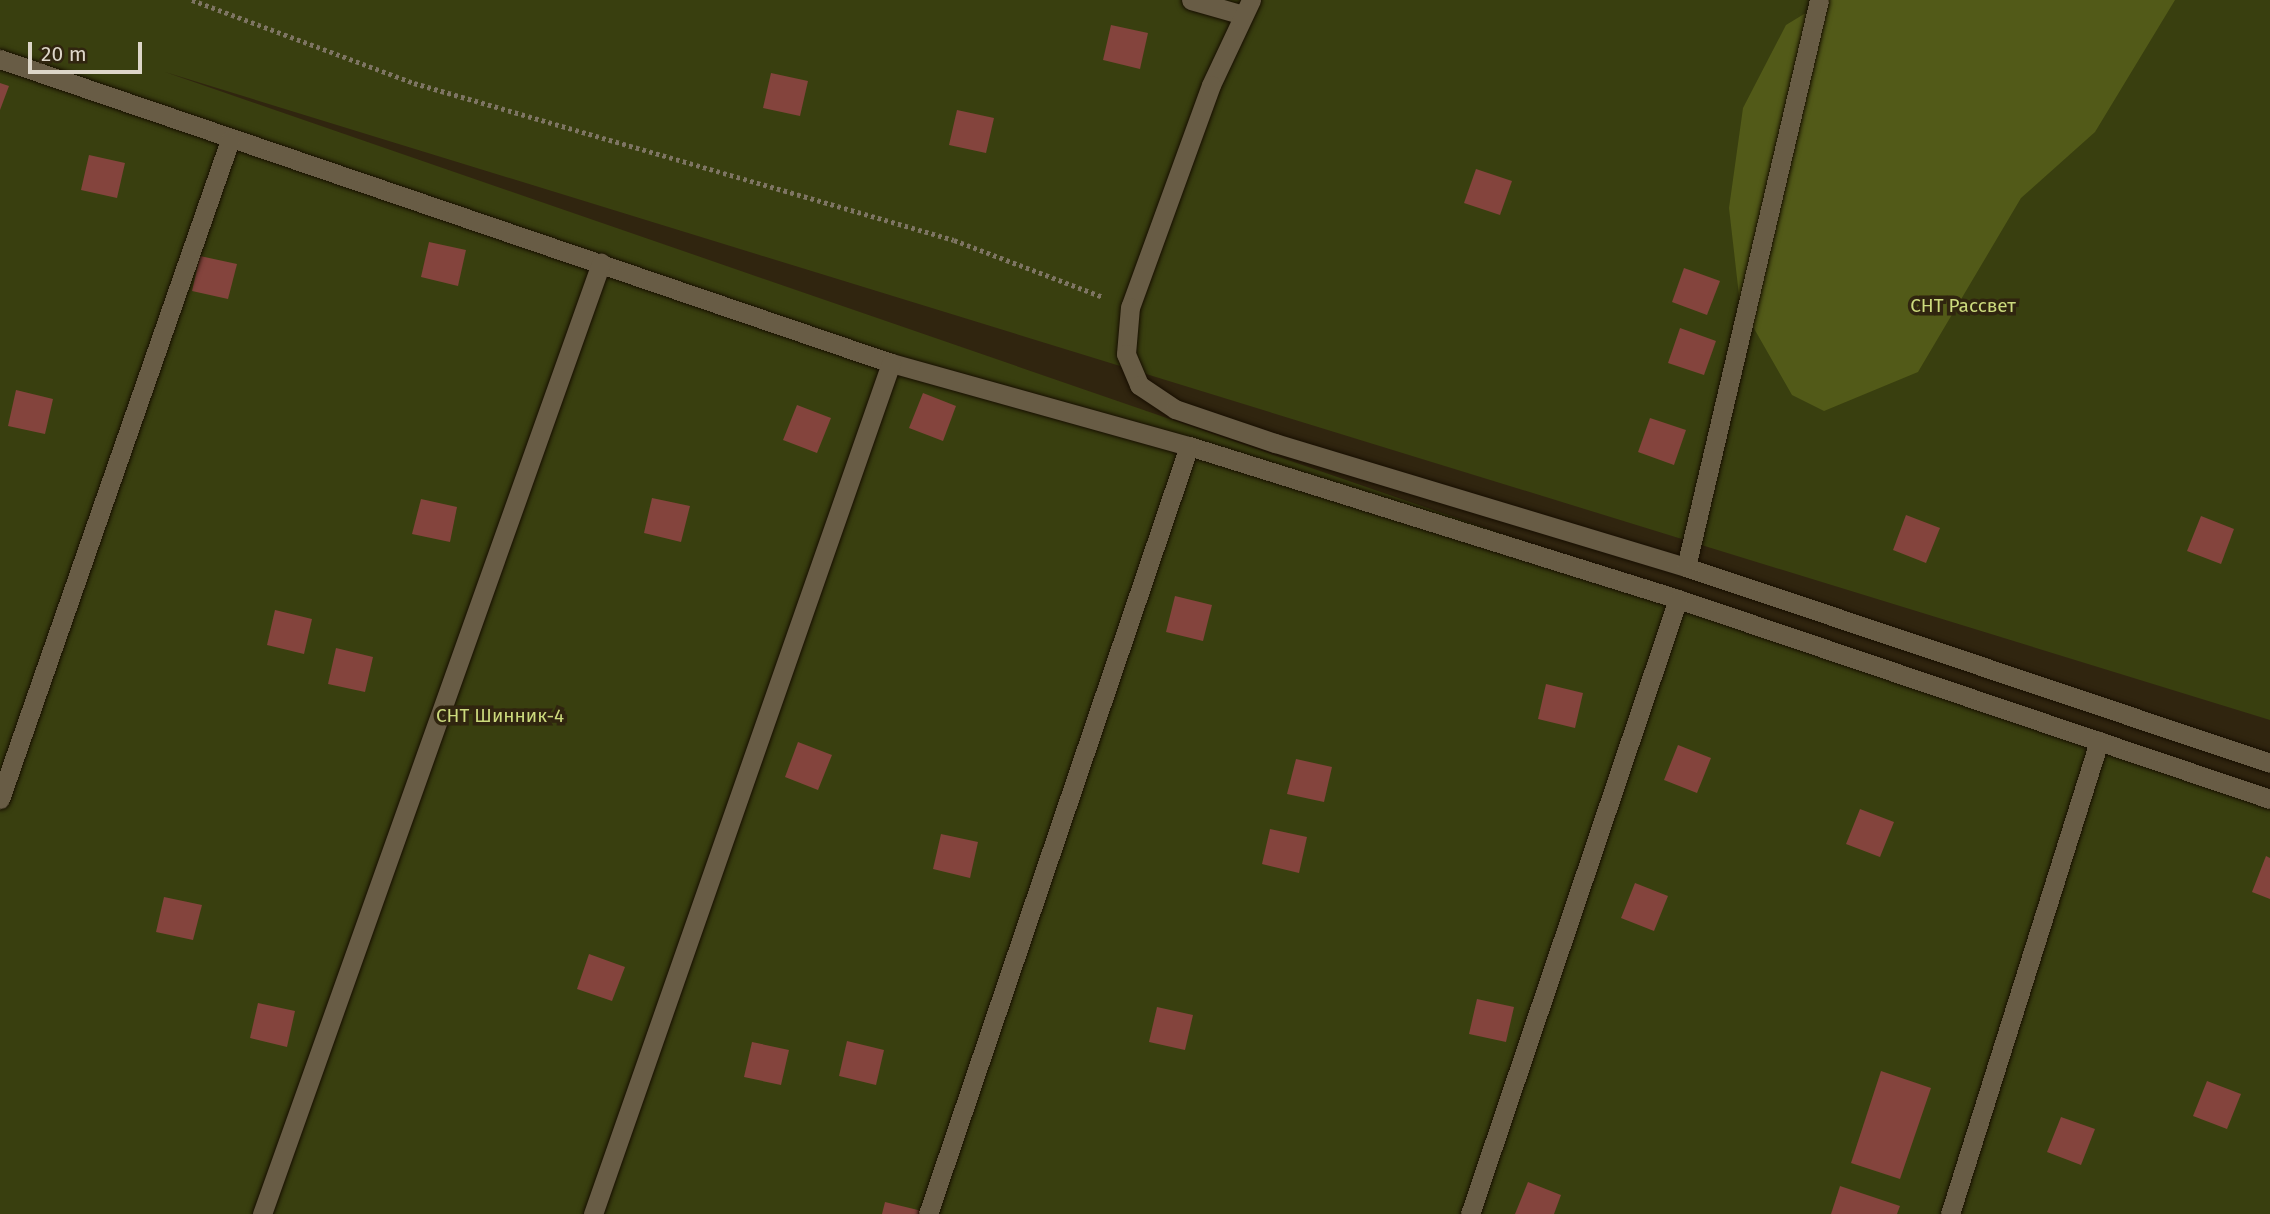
<!DOCTYPE html>
<html>
<head>
<meta charset="utf-8">
<style>
  body { margin:0 }
  #map { position:relative; width:2270px; height:1214px; overflow:hidden; background:#30250f; font-family:"Fira Sans",sans-serif }
  div>[style] { position:absolute }
  .green>* { inset:0; background:#393f0f }
  .forest>* { inset:0; background:#525a18 }
  .building>* { inset:0; background:#84443d }
  .path>* { height:4.5px; margin-top:-2.25px; transform-origin:0; background:repeating-linear-gradient(90deg,#7e7563 0 3.5px,transparent 0 7px) }
  .roads { filter:drop-shadow(0 0 2px #170e00) drop-shadow(0 0 2px #170e00) }
  .service>* { height:19px; margin:-9.5px; padding:0 9.5px; transform-origin:9.5px; border-radius:9.5px; background:#685c45 }
  span { translate:-50% -50%; white-space:nowrap; text-align:center; line-height:1.15; -webkit-text-stroke:7px #30250f; paint-order:stroke }
  .park-label { font-size:19px; color:#ccda7d }
  .scale { position:absolute; left:28px; top:42px; width:114px; height:32px; box-sizing:border-box; border:4px solid #ddd6c9; border-top:0; padding-left:9px; font-size:21px; line-height:24px; white-space:nowrap; color:#ddd6c9; -webkit-text-stroke:5px #30250f; paint-order:stroke }
</style>
</head>
<body>
<div id="map">
  <div class="green">
    <i style="clip-path:polygon(0 0,2270px 0,2270px 720px,165px 72px,2270px 799px,2270px 1214px,0 1214px)"></i>
  </div>
  <div class="forest">
    <i style="clip-path:polygon(1827px 0,2175px 0,2095px 132px,2021px 198px,1918px 372px,1824px 411px,1792px 395px,1740px 304px,1729px 208px,1743px 108px,1786px 25px)"></i>
  </div>
  <div class="building">
    <i style="clip-path:polygon(1111px 25px,1148px 33px,1140px 69px,1103px 60px)"></i>
    <i style="clip-path:polygon(771px 73px,808px 81px,800px 116px,763px 108px)"></i>
    <i style="clip-path:polygon(0 83px,9px 86px,0 110px)"></i>
    <i style="clip-path:polygon(957px 110px,994px 118px,986px 153px,949px 145px)"></i>
    <i style="clip-path:polygon(89px 155px,125px 163px,117px 198px,81px 190px)"></i>
    <i style="clip-path:polygon(1476px 169px,1512px 181px,1500px 215px,1464px 203px)"></i>
    <i style="clip-path:polygon(429px 242px,466px 250px,458px 286px,421px 277px)"></i>
    <i style="clip-path:polygon(200px 256px,237px 264px,228px 299px,192px 291px)"></i>
    <i style="clip-path:polygon(1684px 268px,1720px 281px,1707px 315px,1672px 302px)"></i>
    <i style="clip-path:polygon(1680px 328px,1716px 341px,1704px 375px,1668px 363px)"></i>
    <i style="clip-path:polygon(16px 390px,53px 399px,45px 434px,8px 426px)"></i>
    <i style="clip-path:polygon(923px 393px,956px 406px,943px 441px,909px 428px)"></i>
    <i style="clip-path:polygon(797px 405px,831px 418px,817px 453px,783px 440px)"></i>
    <i style="clip-path:polygon(1650px 418px,1686px 430px,1674px 465px,1638px 452px)"></i>
    <i style="clip-path:polygon(652px 498px,690px 506px,681px 542px,644px 533px)"></i>
    <i style="clip-path:polygon(421px 499px,457px 507px,450px 542px,412px 534px)"></i>
    <i style="clip-path:polygon(1906px 515px,1940px 528px,1926px 563px,1893px 550px)"></i>
    <i style="clip-path:polygon(2201px 516px,2234px 529px,2221px 564px,2187px 551px)"></i>
    <i style="clip-path:polygon(1175px 596px,1212px 605px,1203px 641px,1166px 632px)"></i>
    <i style="clip-path:polygon(275px 610px,312px 619px,304px 654px,267px 645px)"></i>
    <i style="clip-path:polygon(336px 648px,373px 657px,365px 692px,328px 684px)"></i>
    <i style="clip-path:polygon(1546px 684px,1583px 693px,1575px 728px,1538px 719px)"></i>
    <i style="clip-path:polygon(798px 742px,832px 755px,818px 790px,785px 777px)"></i>
    <i style="clip-path:polygon(1678px 745px,1711px 758px,1697px 793px,1664px 780px)"></i>
    <i style="clip-path:polygon(1296px 759px,1332px 767px,1324px 802px,1287px 794px)"></i>
    <i style="clip-path:polygon(1860px 809px,1894px 822px,1880px 857px,1846px 844px)"></i>
    <i style="clip-path:polygon(1270px 829px,1307px 837px,1299px 873px,1262px 864px)"></i>
    <i style="clip-path:polygon(941px 834px,978px 842px,970px 878px,933px 869px)"></i>
    <i style="clip-path:polygon(2266px 856px,2270px 858px,2270px 899px,2252px 892px)"></i>
    <i style="clip-path:polygon(1635px 883px,1668px 896px,1654px 931px,1621px 918px)"></i>
    <i style="clip-path:polygon(164px 897px,202px 905px,193px 940px,156px 932px)"></i>
    <i style="clip-path:polygon(589px 954px,625px 967px,612px 1001px,577px 989px)"></i>
    <i style="clip-path:polygon(1477px 999px,1514px 1007px,1506px 1042px,1469px 1034px)"></i>
    <i style="clip-path:polygon(258px 1003px,295px 1011px,287px 1047px,250px 1038px)"></i>
    <i style="clip-path:polygon(1157px 1007px,1193px 1015px,1185px 1050px,1149px 1042px)"></i>
    <i style="clip-path:polygon(847px 1041px,884px 1050px,876px 1085px,839px 1076px)"></i>
    <i style="clip-path:polygon(752px 1042px,789px 1050px,781px 1085px,744px 1077px)"></i>
    <i style="clip-path:polygon(1881px 1071px,1931px 1088px,1900px 1179px,1851px 1163px)"></i>
    <i style="clip-path:polygon(2207px 1081px,2241px 1094px,2227px 1129px,2193px 1116px)"></i>
    <i style="clip-path:polygon(2061px 1117px,2095px 1129px,2081px 1165px,2047px 1152px)"></i>
    <i style="clip-path:polygon(1528px 1182px,1561px 1195px,1554px 1214px,1515px 1214px)"></i>
    <i style="clip-path:polygon(1840px 1186px,1900px 1206px,1897px 1214px,1831px 1214px)"></i>
    <i style="clip-path:polygon(885px 1202px,922px 1211px,921px 1214px,882px 1214px)"></i>
  </div>
  <div class="path">
    <i style="left:192px;top:0;width:237px;rotate:20.5deg"></i>
    <i style="left:414px;top:83px;width:562px;rotate:16.21deg"></i>
    <i style="left:954px;top:240px;width:160px;rotate:20.9deg"></i>
  </div>
  <div class="roads">
    <div class="service">
      <i style="left:1191px;top:0;width:54px;rotate:16.1deg"></i>
      <i style="left:1251px;top:0;width:94px;rotate:115.2deg"></i>
      <i style="left:1211px;top:85px;width:236px;rotate:110deg"></i>
      <i style="left:1130px;top:307px;width:47px;rotate:94.9deg"></i>
      <i style="left:1126px;top:354px;width:34px;rotate:67deg"></i>
      <i style="left:1139px;top:385px;width:43px;rotate:33.7deg"></i>
      <i style="left:1175px;top:409px;width:106px;rotate:18.8deg"></i>
      <i style="left:1275px;top:443px;width:429px;rotate:16.8deg"></i>
      <i style="left:1686px;top:567px;width:616px;rotate:18.55deg"></i>
      <i style="left:0;top:59px;width:941px;rotate:18.84deg"></i>
      <i style="left:891px;top:363px;width:309px;rotate:15.6deg"></i>
      <i style="left:1189px;top:446px;width:512px;rotate:17.37deg"></i>
      <i style="left:1678px;top:599px;width:625px;rotate:18.67deg"></i>
      <i style="left:1686px;top:567px;width:582px;rotate:-76.8deg"></i>
      <i style="left:0;top:799px;width:698px;rotate:-70.76deg"></i>
      <i style="left:262px;top:1214px;width:1010px;rotate:-70.38deg"></i>
      <i style="left:593px;top:1214px;width:902px;rotate:-70.7deg"></i>
      <i style="left:928px;top:1214px;width:811px;rotate:-71.23deg"></i>
      <i style="left:1470px;top:1214px;width:649px;rotate:-71.31deg"></i>
      <i style="left:1950px;top:1214px;width:496px;rotate:-72.5deg"></i>
    </div>
  </div>
  <div class="park-label">
    <span style="left:1963px;top:306px">СНТ Рассвет</span>
    <span style="left:500px;top:716px">СНТ Шинник-4</span>
  </div>
  <div class="scale">20 m</div>
</div>
</body>
</html>
